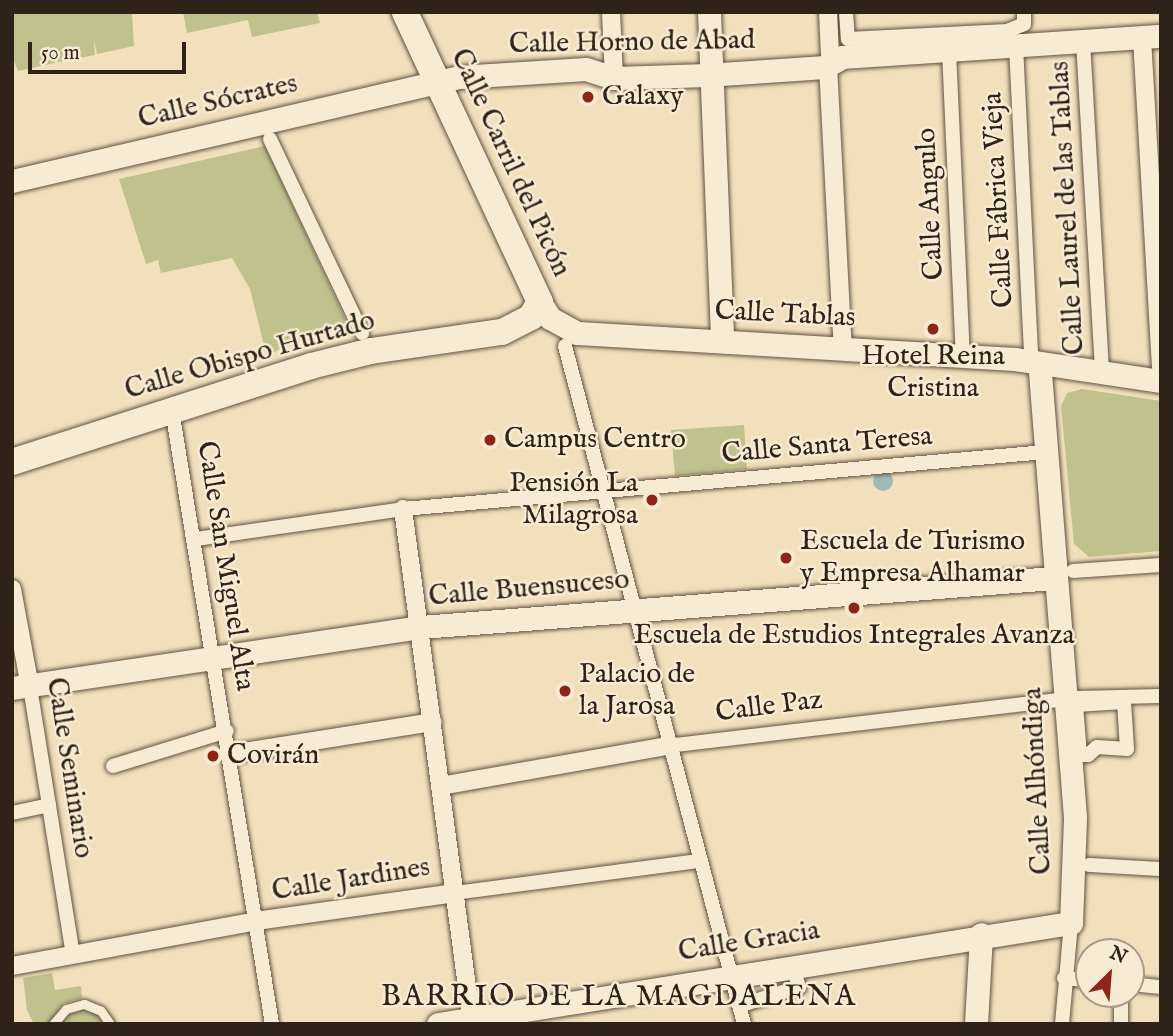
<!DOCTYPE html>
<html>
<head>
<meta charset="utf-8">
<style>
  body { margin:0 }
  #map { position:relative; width:1173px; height:1036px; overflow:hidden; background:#f2e0bc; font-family:"IM FELL English",serif }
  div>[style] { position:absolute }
  .green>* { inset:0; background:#c0c18d }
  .water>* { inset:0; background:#9dbbb8 }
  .round { border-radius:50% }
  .roads { filter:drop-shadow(0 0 2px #605241) drop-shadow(0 0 2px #605241) }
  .service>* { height:9px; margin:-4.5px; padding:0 4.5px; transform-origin:4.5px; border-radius:4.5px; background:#f7ebd3 }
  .pedestrian>* { height:14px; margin:-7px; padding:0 7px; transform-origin:7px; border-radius:7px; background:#f7ebd3 }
  .minor>* { height:18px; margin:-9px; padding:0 9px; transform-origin:9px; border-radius:9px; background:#f7ebd3 }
  .tertiary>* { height:23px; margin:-11.5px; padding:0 11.5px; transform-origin:11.5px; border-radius:11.5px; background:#f7ebd3 }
  .secondary>* { height:26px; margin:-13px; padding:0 13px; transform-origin:13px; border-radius:13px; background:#f7ebd3 }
  .dots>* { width:19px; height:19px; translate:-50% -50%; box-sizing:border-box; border:4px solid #f7ebd3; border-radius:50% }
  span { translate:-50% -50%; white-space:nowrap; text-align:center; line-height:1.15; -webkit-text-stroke:5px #f7ebd3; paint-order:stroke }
  .street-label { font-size:28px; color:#2f2218 }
  .poi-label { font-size:28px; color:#2f2218 }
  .left { translate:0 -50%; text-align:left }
  .right { translate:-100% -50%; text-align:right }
  .neighbourhood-label { font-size:30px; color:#2f2218; letter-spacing:2px }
  .frame { position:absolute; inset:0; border:14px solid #2f2218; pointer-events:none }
  .north { position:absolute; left:1075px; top:938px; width:70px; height:70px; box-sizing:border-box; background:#f7ebd3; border:2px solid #a79b88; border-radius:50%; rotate:25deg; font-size:19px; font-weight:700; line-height:28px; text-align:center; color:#2f2218 }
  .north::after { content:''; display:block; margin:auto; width:24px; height:32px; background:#8f2418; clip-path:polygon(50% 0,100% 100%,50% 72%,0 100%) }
  .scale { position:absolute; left:28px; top:42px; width:158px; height:32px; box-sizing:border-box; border:4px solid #2f2218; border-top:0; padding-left:9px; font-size:21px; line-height:24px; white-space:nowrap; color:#2f2218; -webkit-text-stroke:5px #f7ebd3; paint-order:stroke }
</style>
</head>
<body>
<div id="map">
  <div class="green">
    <i style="clip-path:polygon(12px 12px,132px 12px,134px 46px,97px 54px,94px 40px,95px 55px,58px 62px,54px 48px,55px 63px,18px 71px,12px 56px)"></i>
    <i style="clip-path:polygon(183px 12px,317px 12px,320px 23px,252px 37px,248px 20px,187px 33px)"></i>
    <i style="clip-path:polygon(265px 146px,349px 327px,292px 341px,267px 357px,250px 289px,232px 258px,161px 273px,158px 260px,146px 264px,119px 179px)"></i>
    <i style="clip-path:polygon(1082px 389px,1161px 401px,1161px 551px,1089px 557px,1074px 544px,1061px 406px,1067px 393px)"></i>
    <i style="clip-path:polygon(744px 425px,747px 469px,675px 476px,671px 430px)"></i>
    <i style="clip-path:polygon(52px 973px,55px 990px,81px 986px,82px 998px,64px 1003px,49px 1024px,34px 1024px,27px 1010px,23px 978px)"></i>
    <i style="clip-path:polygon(83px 1008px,99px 1014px,106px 1024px,57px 1024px,67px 1012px)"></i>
  </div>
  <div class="water">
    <i class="round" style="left:873px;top:471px;width:20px;height:20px"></i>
  </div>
  <div class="roads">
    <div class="service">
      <i style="left:53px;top:1024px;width:20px;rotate:-49deg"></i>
      <i style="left:66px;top:1009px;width:19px;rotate:-16deg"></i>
      <i style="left:84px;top:1004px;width:18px;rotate:22deg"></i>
      <i style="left:101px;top:1011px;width:16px;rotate:55deg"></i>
    </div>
    <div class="pedestrian">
      <i style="left:846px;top:12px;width:27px;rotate:86deg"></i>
      <i style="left:848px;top:39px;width:159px;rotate:-2.9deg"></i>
      <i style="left:1007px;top:31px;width:18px;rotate:-22deg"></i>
      <i style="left:1024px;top:24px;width:12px;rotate:-90deg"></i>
      <i style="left:1083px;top:41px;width:333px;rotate:86.7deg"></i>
      <i style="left:1016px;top:46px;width:306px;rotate:87.2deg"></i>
      <i style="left:949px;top:51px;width:304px;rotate:87.4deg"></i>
      <i style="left:270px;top:139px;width:215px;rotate:64.6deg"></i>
      <i style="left:565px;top:346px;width:701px;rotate:75.21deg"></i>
      <i style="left:172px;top:410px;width:622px;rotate:80.75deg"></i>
      <i style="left:196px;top:539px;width:209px;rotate:-8.2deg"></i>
      <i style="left:403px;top:509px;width:645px;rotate:-5.07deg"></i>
      <i style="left:1073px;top:571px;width:88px;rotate:-3.9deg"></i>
      <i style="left:30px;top:687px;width:271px;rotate:80.9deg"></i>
      <i style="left:1124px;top:702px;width:47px;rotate:86.3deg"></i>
      <i style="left:1127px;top:749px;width:30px;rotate:-176deg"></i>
      <i style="left:1097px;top:747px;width:12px;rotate:138deg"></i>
      <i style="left:1088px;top:755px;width:8px;rotate:180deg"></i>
      <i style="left:1080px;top:755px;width:50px;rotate:-94.6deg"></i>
      <i style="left:1076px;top:705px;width:48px;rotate:-3.6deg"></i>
      <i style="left:667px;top:746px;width:413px;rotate:-6.7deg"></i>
      <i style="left:1077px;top:698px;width:84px;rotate:-1.4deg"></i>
      <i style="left:113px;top:766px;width:119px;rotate:-17.1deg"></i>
      <i style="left:12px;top:813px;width:38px;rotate:-12deg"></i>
      <i style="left:1089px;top:865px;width:72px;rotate:3.2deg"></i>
      <i style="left:455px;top:893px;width:246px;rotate:-7.5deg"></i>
      <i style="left:794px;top:970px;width:18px;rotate:74deg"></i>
      <i style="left:799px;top:987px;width:53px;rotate:162.6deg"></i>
      <i style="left:748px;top:1003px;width:24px;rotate:-109deg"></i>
      <i style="left:740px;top:980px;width:55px;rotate:-10.5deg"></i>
      <i style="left:1064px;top:978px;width:25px;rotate:5deg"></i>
      <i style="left:1131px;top:984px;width:30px;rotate:6deg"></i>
      <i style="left:1062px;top:1024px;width:101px;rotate:-84.9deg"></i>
      <i style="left:1121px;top:1024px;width:30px;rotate:-90deg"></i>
    </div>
    <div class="minor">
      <i style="left:611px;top:12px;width:66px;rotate:87.4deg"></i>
      <i style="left:828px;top:12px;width:42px;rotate:87.3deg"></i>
      <i style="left:830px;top:54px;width:9px;rotate:54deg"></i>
      <i style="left:1142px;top:38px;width:329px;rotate:86.7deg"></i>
      <i style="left:828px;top:66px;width:282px;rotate:87deg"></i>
      <i style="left:403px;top:509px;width:520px;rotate:82.37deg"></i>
      <i style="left:12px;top:589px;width:100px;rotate:79.6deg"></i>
      <i style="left:231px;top:754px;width:204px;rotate:-9deg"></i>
      <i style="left:440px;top:786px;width:230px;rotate:-10deg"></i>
      <i style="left:12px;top:966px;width:248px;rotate:-10.4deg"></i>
      <i style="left:256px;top:921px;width:201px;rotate:-8deg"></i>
    </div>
    <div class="tertiary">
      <i style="left:709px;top:12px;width:329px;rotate:87.7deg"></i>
      <i style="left:12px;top:181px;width:459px;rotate:-13.1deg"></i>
      <i style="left:459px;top:77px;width:127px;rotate:-3.6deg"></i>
      <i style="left:586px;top:69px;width:29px;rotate:18deg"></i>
      <i style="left:614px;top:78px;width:93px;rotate:-1.8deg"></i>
      <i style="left:707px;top:75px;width:118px;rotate:-3.9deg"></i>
      <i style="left:825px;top:67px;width:20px;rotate:-30deg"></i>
      <i style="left:842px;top:57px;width:320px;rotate:-3.8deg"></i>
      <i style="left:540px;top:302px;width:19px;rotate:58deg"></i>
      <i style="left:550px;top:318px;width:31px;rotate:29deg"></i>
      <i style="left:577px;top:333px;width:439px;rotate:3.4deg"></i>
      <i style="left:1015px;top:359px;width:148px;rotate:8.6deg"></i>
      <i style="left:12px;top:688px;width:414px;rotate:-8.5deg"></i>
      <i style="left:421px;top:627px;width:635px;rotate:-4.43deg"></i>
      <i style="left:438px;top:1024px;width:641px;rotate:-9.07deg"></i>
      <i style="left:1071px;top:923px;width:106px;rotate:-87.8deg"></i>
      <i style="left:1075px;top:817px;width:455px;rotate:-94.5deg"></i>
      <i style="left:976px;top:1024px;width:90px;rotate:-86.8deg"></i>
    </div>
    <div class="secondary">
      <i style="left:12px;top:462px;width:314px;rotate:-17.8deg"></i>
      <i style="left:311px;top:366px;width:62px;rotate:-14deg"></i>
      <i style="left:371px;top:351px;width:132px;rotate:-8.3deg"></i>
      <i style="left:502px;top:332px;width:33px;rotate:-27deg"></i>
      <i style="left:531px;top:317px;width:17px;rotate:-59deg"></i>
      <i style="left:540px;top:302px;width:320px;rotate:-115deg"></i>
    </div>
  </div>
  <div class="dots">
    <i style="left:588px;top:97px;background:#8f2418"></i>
    <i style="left:933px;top:329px;background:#8f2418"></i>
    <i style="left:490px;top:440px;background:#8f2418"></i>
    <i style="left:652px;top:500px;background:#8f2418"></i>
    <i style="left:786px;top:558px;background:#8f2418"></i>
    <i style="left:854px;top:608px;background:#8f2418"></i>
    <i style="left:565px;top:691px;background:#8f2418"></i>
    <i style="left:213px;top:756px;background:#8f2418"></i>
  </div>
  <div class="street-label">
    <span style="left:632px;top:43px;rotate:-1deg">Calle Horno de Abad</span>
    <span style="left:218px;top:102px;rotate:-13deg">Calle Sócrates</span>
    <span style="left:510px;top:163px;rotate:65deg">Calle Carril del Picón</span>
    <span style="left:999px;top:200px;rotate:-93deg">Calle Fábrica Vieja</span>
    <span style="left:931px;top:204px;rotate:-93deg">Calle Angulo</span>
    <span style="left:1068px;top:208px;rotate:-93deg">Calle Laurel de las Tablas</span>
    <span style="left:785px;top:315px;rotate:3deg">Calle Tablas</span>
    <span style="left:250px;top:356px;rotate:-16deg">Calle Obispo Hurtado</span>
    <span style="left:827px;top:446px;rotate:-5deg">Calle Santa Teresa</span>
    <span style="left:225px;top:566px;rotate:81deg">Calle San Miguel Alta</span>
    <span style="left:529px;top:589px;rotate:-5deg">Calle Buensuceso</span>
    <span style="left:769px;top:707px;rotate:-7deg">Calle Paz</span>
    <span style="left:69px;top:768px;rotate:81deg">Calle Seminario</span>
    <span style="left:1038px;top:781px;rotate:-93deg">Calle Alhóndiga</span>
    <span style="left:351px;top:880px;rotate:-9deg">Calle Jardines</span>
    <span style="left:749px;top:942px;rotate:-9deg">Calle Gracia</span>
  </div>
  <div class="poi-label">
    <span class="left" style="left:602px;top:97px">Galaxy</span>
    <span style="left:933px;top:373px">Hotel Reina<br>Cristina</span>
    <span class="left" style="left:504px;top:440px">Campus Centro</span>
    <span class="right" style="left:638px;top:500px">Pensión La<br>Milagrosa</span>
    <span class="left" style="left:800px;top:558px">Escuela de Turismo<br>y Empresa Alhamar</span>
    <span style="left:854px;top:636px">Escuela de Estudios Integrales Avanza</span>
    <span class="left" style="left:579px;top:691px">Palacio de<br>la Jarosa</span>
    <span class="left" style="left:227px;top:756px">Covirán</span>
  </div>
  <div class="neighbourhood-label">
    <span style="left:619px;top:997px">BARRIO DE LA MAGDALENA</span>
  </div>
  <div class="frame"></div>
  <div class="north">N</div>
  <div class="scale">50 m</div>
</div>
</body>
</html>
